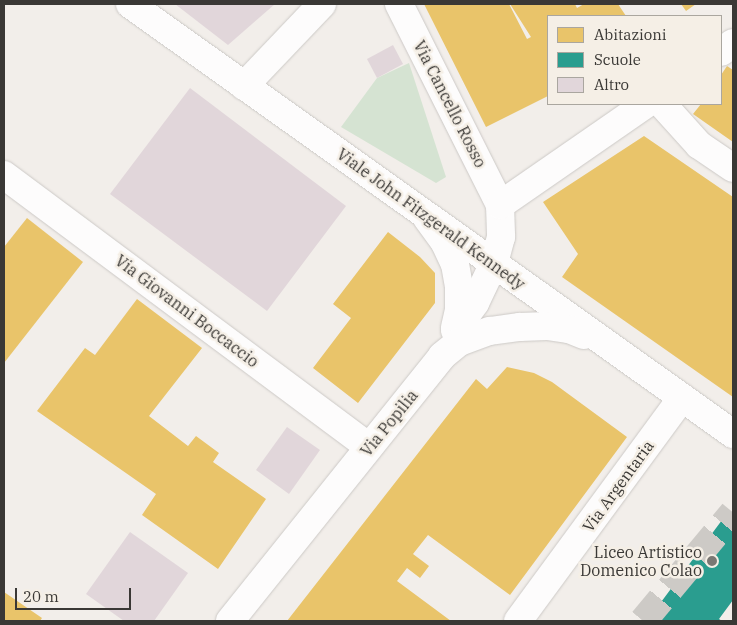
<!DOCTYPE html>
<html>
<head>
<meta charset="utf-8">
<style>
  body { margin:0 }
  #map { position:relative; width:737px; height:625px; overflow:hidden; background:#f2eeea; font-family:"IBM Plex Serif",serif }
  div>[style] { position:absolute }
  .green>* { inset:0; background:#d5e3d2 }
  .homes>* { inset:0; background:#e9c46a }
  .schools>* { inset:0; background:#2a9d8f }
  .building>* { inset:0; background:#e1d6da }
  .secondary-tunnel>* { height:28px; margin-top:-14px; transform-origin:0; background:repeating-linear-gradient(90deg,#cdcac6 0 28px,transparent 0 42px) }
  .roads { filter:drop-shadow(0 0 1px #ccc9c6) drop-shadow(0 0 1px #ccc9c6) }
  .street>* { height:28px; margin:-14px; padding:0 14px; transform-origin:14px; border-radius:14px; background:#fdfcfc }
  .primary>* { height:28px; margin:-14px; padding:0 14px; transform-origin:14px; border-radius:14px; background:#fdfcfc }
  .dots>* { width:14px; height:14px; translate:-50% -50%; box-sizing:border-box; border:2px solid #f5efe6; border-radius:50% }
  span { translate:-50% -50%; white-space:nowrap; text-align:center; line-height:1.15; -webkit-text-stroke:5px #f5efe6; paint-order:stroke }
  .street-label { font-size:16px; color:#3a3835 }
  .poi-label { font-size:16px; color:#3a3835 }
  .right { translate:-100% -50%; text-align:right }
  .frame { position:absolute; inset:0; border:5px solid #3a3835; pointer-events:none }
  .legend { position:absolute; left:547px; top:15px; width:175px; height:90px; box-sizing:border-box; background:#f5efe6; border:1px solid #aaa69f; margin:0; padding:6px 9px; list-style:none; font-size:15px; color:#3a3835 }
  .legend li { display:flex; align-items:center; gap:10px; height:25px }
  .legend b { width:25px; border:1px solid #aaa69f }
  .scale { position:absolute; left:15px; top:588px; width:116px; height:22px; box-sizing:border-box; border:2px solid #3a3835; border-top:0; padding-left:6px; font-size:15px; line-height:18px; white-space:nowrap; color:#3a3835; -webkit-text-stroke:4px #f5efe6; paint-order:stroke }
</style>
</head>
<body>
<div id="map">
  <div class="green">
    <i style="clip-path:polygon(409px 63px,446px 177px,436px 183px,341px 127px,377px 78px)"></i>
  </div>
  <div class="homes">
    <i style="clip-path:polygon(424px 4px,509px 4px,527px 39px,531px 37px,510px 4px,575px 4px,577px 8px,584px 4px,618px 4px,626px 16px,548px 16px,548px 96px,486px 127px)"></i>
    <i style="clip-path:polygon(681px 4px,696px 4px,686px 11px)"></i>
    <i style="clip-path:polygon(727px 66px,733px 70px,733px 142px,693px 114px,701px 104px,721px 104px,721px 75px)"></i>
    <i style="clip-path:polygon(644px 136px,733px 197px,733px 397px,562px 277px,578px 254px,543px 202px)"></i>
    <i style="clip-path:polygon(27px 218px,83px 262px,4px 363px,4px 247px)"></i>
    <i style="clip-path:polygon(388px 232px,420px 257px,435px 273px,435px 303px,358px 403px,313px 368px,351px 318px,333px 304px)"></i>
    <i style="clip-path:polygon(137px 299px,202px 348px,149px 416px,188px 446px,196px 436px,219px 453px,213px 462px,266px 499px,218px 569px,142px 515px,156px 494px,37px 411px,85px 348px,95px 355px)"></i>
    <i style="clip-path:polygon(507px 367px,534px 373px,552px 382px,627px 437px,510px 595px,428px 535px,413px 554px,429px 566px,420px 578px,407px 568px,397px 581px,451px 621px,287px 621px,476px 379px,487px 389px)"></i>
    <i style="clip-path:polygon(4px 592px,42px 618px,40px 621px,4px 621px)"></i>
  </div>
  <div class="schools">
    <i style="clip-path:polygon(725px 516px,733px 522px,733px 600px,719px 619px,722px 621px,647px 621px)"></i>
  </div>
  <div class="building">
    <i style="clip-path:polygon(175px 4px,275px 4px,228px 45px)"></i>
    <i style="clip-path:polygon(393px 45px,403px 64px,377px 78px,367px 59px)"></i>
    <i style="clip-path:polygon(190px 88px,346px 206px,267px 311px,110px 194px)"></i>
    <i style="clip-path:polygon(287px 427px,320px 450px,289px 494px,256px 470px)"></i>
    <i style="clip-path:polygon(130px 532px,188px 573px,154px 621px,124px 621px,86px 594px)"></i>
  </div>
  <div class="secondary-tunnel">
    <i style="left:643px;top:621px;width:141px;rotate:-50.2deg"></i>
  </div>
  <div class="roads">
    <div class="street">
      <i style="left:399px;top:4px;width:225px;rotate:63.3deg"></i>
      <i style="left:500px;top:205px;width:32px;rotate:88deg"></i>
      <i style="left:501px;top:237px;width:27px;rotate:105deg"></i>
      <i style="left:494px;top:263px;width:44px;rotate:115.4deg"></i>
      <i style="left:475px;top:303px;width:34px;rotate:126deg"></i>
      <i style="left:721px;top:52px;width:15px;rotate:-37deg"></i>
      <i style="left:244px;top:86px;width:113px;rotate:-46.4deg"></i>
      <i style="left:662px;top:104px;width:55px;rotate:47.9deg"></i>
      <i style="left:699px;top:145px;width:41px;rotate:34.1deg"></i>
      <i style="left:4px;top:175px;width:455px;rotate:36.7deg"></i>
      <i style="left:500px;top:205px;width:178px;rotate:-34.7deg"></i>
      <i style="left:427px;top:218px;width:31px;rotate:54deg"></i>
      <i style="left:445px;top:243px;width:23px;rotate:65deg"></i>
      <i style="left:455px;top:264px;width:23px;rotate:80deg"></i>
      <i style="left:459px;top:287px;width:23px;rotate:90deg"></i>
      <i style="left:459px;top:310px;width:18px;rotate:103deg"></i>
      <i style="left:518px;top:621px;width:277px;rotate:-53.7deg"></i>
    </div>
    <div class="primary">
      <i style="left:130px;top:4px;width:741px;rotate:35.49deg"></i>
      <i style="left:230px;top:621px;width:339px;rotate:-51.3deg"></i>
      <i style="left:442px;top:356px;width:22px;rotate:-39deg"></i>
      <i style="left:459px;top:342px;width:33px;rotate:-20deg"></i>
      <i style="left:490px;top:331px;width:30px;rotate:-8deg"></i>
      <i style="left:520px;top:327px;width:27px;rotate:-2deg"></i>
      <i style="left:547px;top:326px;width:22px;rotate:8deg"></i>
      <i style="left:569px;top:329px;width:16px;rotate:22deg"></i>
    </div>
  </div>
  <div class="dots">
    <i style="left:712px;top:561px;background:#7a7874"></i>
  </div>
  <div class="street-label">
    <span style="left:450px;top:104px;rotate:63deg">Via Cancello Rosso</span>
    <span style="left:431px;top:219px;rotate:36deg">Viale John Fitzgerald Kennedy</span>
    <span style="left:187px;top:311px;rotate:37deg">Via Giovanni Boccaccio</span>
    <span style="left:389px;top:423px;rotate:-51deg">Via Popilia</span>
    <span style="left:618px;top:486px;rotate:-54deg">Via Argentaria</span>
  </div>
  <div class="poi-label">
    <span class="right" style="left:702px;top:561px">Liceo Artistico<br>Domenico Colao</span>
  </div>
  <div class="frame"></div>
  <ul class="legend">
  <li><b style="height:14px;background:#e9c46a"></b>Abitazioni</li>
  <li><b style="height:14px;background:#2a9d8f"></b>Scuole</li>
  <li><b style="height:14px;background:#e1d6da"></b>Altro</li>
  </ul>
  <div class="scale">20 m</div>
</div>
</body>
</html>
